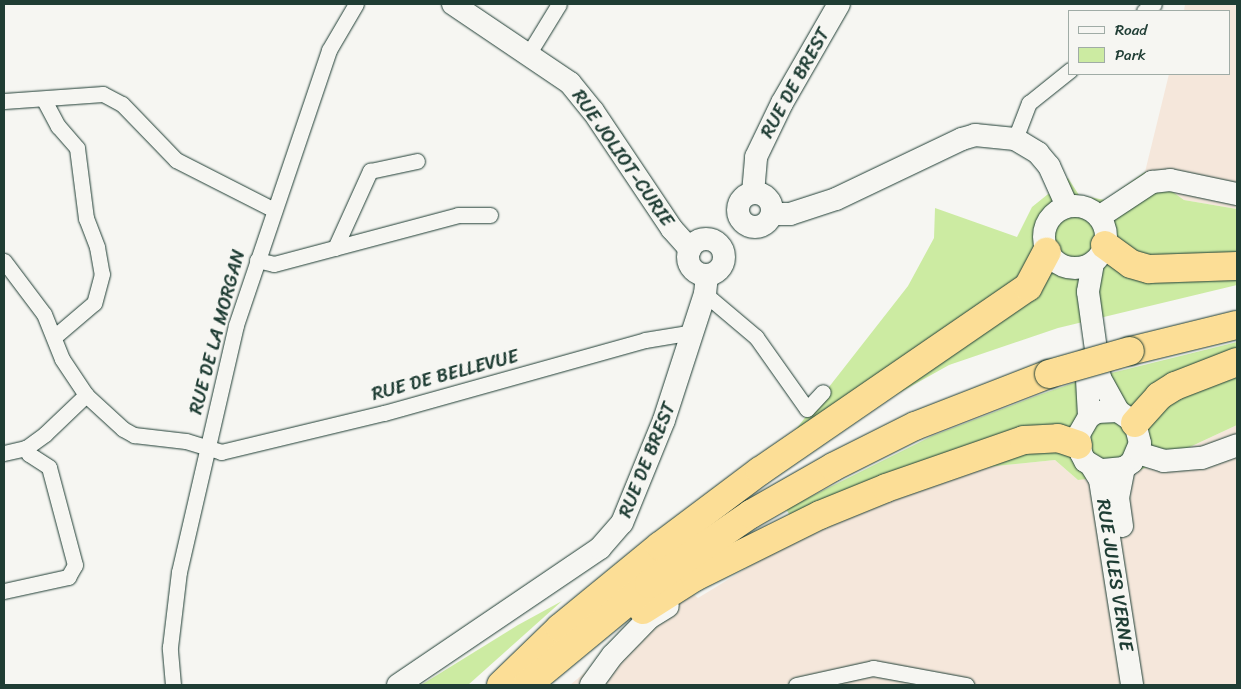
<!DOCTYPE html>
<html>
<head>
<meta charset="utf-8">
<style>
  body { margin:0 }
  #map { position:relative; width:1241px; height:689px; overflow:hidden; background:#f6f6f2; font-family:Sriracha,sans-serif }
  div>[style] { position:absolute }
  .built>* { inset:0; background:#f5e7db }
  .green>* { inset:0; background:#cceba2 }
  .roads { filter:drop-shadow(0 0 1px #1f3d34) drop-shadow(0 0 1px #1f3d34) }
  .street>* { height:15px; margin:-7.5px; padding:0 7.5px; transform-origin:7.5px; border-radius:7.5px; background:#f6f6f2 }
  .secondary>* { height:22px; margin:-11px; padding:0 11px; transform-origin:11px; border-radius:11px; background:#f6f6f2 }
  .secondary>.ring { margin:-11px; padding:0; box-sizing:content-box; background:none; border:22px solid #f6f6f2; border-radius:50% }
  .highway>* { height:28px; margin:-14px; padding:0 14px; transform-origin:14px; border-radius:14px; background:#fcde96 }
  .bridges { filter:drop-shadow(0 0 1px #1f3d34) drop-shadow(0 0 1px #1f3d34) }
  .highway-bridge>* { height:28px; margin:-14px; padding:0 14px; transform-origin:14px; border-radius:14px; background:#fcde96 }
  span { translate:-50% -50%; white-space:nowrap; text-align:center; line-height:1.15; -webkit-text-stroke:4px #f6f6f2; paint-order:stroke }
  .street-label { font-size:19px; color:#1f3d34 }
  .frame { position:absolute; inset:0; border:5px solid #1f3d34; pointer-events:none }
  .legend { position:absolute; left:1068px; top:10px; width:162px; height:65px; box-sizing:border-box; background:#f6f6f2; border:1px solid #a0aca6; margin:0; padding:6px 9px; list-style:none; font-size:15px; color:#1f3d34 }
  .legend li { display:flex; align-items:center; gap:10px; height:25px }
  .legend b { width:25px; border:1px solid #a0aca6 }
</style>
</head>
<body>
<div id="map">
  <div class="built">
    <i style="clip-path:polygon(1185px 4px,1237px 4px,1237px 209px,1184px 200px,1145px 172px,1169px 74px,1230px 74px,1230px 11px,1184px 11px)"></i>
    <i style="clip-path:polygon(1237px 425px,1237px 685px,570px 685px,685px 588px,698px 598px,781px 547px,877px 505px,977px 468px,1055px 460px,1078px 480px,1188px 448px)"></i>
  </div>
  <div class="green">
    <i style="clip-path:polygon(1145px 172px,1184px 200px,1237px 209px,1237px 285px,1058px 328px,949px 365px,874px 407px,793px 433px,908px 286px,934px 238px,935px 208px,1017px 237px,1032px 207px,1068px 178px,1079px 195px,1105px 200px)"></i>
    <i style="clip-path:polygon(1237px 342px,1237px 425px,1134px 473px,1078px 480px,1055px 460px,977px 468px,877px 505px,803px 537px,786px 509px,932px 436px,1036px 396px,1079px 381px)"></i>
    <i style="clip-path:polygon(562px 601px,468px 685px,421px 685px,518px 625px)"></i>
  </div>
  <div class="roads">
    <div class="street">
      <i style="left:1144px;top:11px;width:12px;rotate:-35deg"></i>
      <i style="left:529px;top:53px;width:57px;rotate:-58.5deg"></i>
      <i style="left:44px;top:100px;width:30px;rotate:62deg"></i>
      <i style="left:58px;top:126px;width:29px;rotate:49deg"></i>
      <i style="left:77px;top:148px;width:71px;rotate:82.7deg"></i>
      <i style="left:86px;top:218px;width:31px;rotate:69deg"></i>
      <i style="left:97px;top:247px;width:27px;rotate:80deg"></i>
      <i style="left:102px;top:274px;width:30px;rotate:105deg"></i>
      <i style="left:94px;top:303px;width:52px;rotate:139.6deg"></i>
      <i style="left:4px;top:101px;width:99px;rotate:-4deg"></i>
      <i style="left:103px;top:94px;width:21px;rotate:28deg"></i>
      <i style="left:122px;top:104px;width:78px;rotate:46deg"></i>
      <i style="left:176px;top:160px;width:110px;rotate:27deg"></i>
      <i style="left:1015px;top:139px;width:39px;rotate:-69deg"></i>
      <i style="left:1029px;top:103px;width:53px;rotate:-38.8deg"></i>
      <i style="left:335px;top:248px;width:85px;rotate:-65.6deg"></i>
      <i style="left:370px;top:171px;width:48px;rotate:-12deg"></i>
      <i style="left:257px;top:260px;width:17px;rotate:13deg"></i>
      <i style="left:274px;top:264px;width:190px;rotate:-14.9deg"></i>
      <i style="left:458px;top:215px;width:32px"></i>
      <i style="left:4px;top:261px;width:66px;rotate:53deg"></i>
      <i style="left:44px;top:314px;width:48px;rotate:68.2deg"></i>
      <i style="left:62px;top:359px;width:43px;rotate:56.3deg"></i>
      <i style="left:86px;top:395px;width:50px;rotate:42.6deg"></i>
      <i style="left:123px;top:429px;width:13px;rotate:29deg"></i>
      <i style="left:134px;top:435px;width:52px;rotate:6.6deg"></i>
      <i style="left:186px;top:441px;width:37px;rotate:17deg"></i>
      <i style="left:221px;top:452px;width:168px;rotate:-13.5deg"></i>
      <i style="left:384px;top:413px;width:271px;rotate:-15.6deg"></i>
      <i style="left:645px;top:340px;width:50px;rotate:-9.3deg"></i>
      <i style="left:705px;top:294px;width:67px;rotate:40.1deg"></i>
      <i style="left:756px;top:337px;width:88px;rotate:54.7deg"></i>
      <i style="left:807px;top:409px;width:23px;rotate:-47deg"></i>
      <i style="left:4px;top:453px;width:23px;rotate:-13deg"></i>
      <i style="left:26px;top:448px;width:24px;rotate:-36deg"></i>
      <i style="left:45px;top:434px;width:57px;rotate:-43.6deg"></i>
      <i style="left:4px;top:591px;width:66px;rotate:-12.3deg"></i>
      <i style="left:68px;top:577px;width:14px;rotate:-60deg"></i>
      <i style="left:75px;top:565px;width:101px;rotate:-104.9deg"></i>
      <i style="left:49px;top:467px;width:24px;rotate:-147deg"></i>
      <i style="left:29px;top:454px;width:7px;rotate:-117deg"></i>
      <i style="left:173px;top:685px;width:38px;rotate:-95deg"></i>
      <i style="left:170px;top:647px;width:76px;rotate:-83.2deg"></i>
      <i style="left:179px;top:572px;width:253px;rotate:-77deg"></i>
      <i style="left:236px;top:325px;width:290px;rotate:-71.3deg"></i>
      <i style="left:329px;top:50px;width:53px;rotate:-59.6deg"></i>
      <i style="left:796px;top:685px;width:79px;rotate:-12.4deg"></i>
      <i style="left:873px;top:668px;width:95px;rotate:10.4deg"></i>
    </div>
    <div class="secondary">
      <i style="left:453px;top:4px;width:141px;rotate:34deg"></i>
      <i style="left:570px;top:83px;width:36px;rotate:51deg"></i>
      <i style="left:593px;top:111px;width:142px;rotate:56.2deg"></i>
      <i style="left:672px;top:229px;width:27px;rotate:48deg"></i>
      <i class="ring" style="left:738px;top:193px;width:12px;height:12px"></i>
      <i style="left:753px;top:193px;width:36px;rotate:-85deg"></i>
      <i style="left:756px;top:157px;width:60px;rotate:-64.3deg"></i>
      <i style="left:782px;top:103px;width:114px;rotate:-60.1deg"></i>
      <i class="ring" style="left:1044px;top:206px;width:40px;height:40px"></i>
      <i style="left:772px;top:214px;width:18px"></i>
      <i style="left:790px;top:214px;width:48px;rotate:-18.1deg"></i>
      <i style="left:836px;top:199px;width:140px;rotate:-25.5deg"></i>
      <i style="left:962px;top:139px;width:14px;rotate:-17deg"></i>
      <i style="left:975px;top:135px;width:40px;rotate:5.7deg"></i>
      <i style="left:1015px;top:139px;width:27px;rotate:31deg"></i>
      <i style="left:1038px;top:153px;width:17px;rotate:50deg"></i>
      <i style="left:1049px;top:166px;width:44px;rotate:65.8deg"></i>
      <i style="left:1099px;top:217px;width:64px;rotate:-33.4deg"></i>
      <i style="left:1152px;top:182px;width:18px;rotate:-6deg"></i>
      <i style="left:1170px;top:180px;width:68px;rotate:11.8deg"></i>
      <i class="ring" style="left:688px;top:239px;width:14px;height:14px"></i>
      <i style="left:1093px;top:263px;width:29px;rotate:100deg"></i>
      <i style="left:1088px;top:292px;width:87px;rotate:82.1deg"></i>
      <i style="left:1100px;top:378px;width:38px;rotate:61deg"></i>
      <i style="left:1118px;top:411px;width:21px;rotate:35deg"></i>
      <i style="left:1135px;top:423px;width:21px;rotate:76deg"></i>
      <i style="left:1140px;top:443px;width:21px;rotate:113deg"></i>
      <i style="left:1132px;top:462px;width:10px;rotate:143deg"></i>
      <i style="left:1124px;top:468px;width:24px;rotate:175deg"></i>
      <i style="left:1100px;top:470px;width:17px;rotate:-149deg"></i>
      <i style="left:1085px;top:461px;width:9px;rotate:-117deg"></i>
      <i style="left:1081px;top:453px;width:19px;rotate:-96deg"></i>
      <i style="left:1079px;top:434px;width:20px;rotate:-60deg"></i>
      <i style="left:1089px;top:417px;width:9px;rotate:-32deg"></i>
      <i style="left:1097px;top:412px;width:21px;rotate:-3deg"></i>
      <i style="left:1086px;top:361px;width:56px;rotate:86.9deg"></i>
      <i style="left:1138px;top:453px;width:27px;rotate:17deg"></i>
      <i style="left:1164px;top:461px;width:38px;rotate:-5deg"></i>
      <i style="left:1202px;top:458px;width:37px;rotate:-20deg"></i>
      <i style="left:1092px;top:467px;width:15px;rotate:58deg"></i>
      <i style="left:1100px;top:480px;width:207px;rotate:81.1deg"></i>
      <i style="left:1122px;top:526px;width:28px;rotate:-98deg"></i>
      <i style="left:1118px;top:498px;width:31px;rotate:-79deg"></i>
      <i style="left:398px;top:685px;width:244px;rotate:-34.1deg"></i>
      <i style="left:600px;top:548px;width:33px;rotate:-49deg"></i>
      <i style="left:622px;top:523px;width:111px;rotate:-67.8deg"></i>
      <i style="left:664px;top:420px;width:133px;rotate:-72deg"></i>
      <i style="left:705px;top:294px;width:19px;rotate:-84deg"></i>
      <i style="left:591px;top:685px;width:37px;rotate:-54deg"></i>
      <i style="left:613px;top:655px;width:52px;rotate:-45.8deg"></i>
      <i style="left:649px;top:618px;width:22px;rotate:-32deg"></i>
    </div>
    <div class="highway">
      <i style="left:1105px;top:245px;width:32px;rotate:36deg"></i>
      <i style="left:1131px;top:264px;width:19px;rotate:16deg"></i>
      <i style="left:1149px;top:269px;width:88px;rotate:-2deg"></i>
      <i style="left:1130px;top:351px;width:110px;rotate:-13.7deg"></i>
      <i style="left:1135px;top:423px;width:36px;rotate:-48deg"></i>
      <i style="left:1159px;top:396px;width:19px;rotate:-32deg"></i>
      <i style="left:1175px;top:386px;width:66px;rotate:-21.2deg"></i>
      <i style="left:643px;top:610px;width:62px;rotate:-32.4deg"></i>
      <i style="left:695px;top:577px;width:140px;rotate:-26.4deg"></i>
      <i style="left:820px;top:515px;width:71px;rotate:-22.2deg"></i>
      <i style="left:886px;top:488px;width:146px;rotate:-19.2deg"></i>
      <i style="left:1024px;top:440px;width:34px;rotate:-3deg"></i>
      <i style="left:1058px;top:438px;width:21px;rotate:19deg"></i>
      <i style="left:501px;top:685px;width:82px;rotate:-44deg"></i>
      <i style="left:560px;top:628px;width:129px;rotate:-39.4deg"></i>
      <i style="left:660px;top:546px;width:125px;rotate:-36.9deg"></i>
      <i style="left:760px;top:471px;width:325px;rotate:-34.5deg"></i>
      <i style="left:1028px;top:287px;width:40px;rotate:-62deg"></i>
      <i style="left:527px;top:685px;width:158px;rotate:-39.6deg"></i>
      <i style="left:649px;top:584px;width:124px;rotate:-34.5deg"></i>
      <i style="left:751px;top:514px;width:95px;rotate:-29.8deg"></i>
      <i style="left:833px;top:467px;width:92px;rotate:-26.6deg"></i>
      <i style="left:915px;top:426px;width:144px;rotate:-21.2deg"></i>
    </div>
  </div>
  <div class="bridges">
    <div class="highway-bridge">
      <i style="left:1049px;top:374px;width:84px;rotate:-15.9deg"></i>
    </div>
  </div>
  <div class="street-label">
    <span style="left:795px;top:83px;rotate:-61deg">RUE DE BREST</span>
    <span style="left:623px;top:158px;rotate:55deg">RUE JOLIOT-CURIE</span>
    <span style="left:217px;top:332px;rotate:-75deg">RUE DE LA MORGAN</span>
    <span style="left:445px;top:375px;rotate:-15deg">RUE DE BELLEVUE</span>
    <span style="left:647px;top:460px;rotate:-68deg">RUE DE BREST</span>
    <span style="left:1115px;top:575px;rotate:81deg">RUE JULES VERNE</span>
  </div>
  <div class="frame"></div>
  <ul class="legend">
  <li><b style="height:6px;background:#f6f6f2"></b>Road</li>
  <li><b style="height:14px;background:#cceba2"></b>Park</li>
  </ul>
</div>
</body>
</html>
